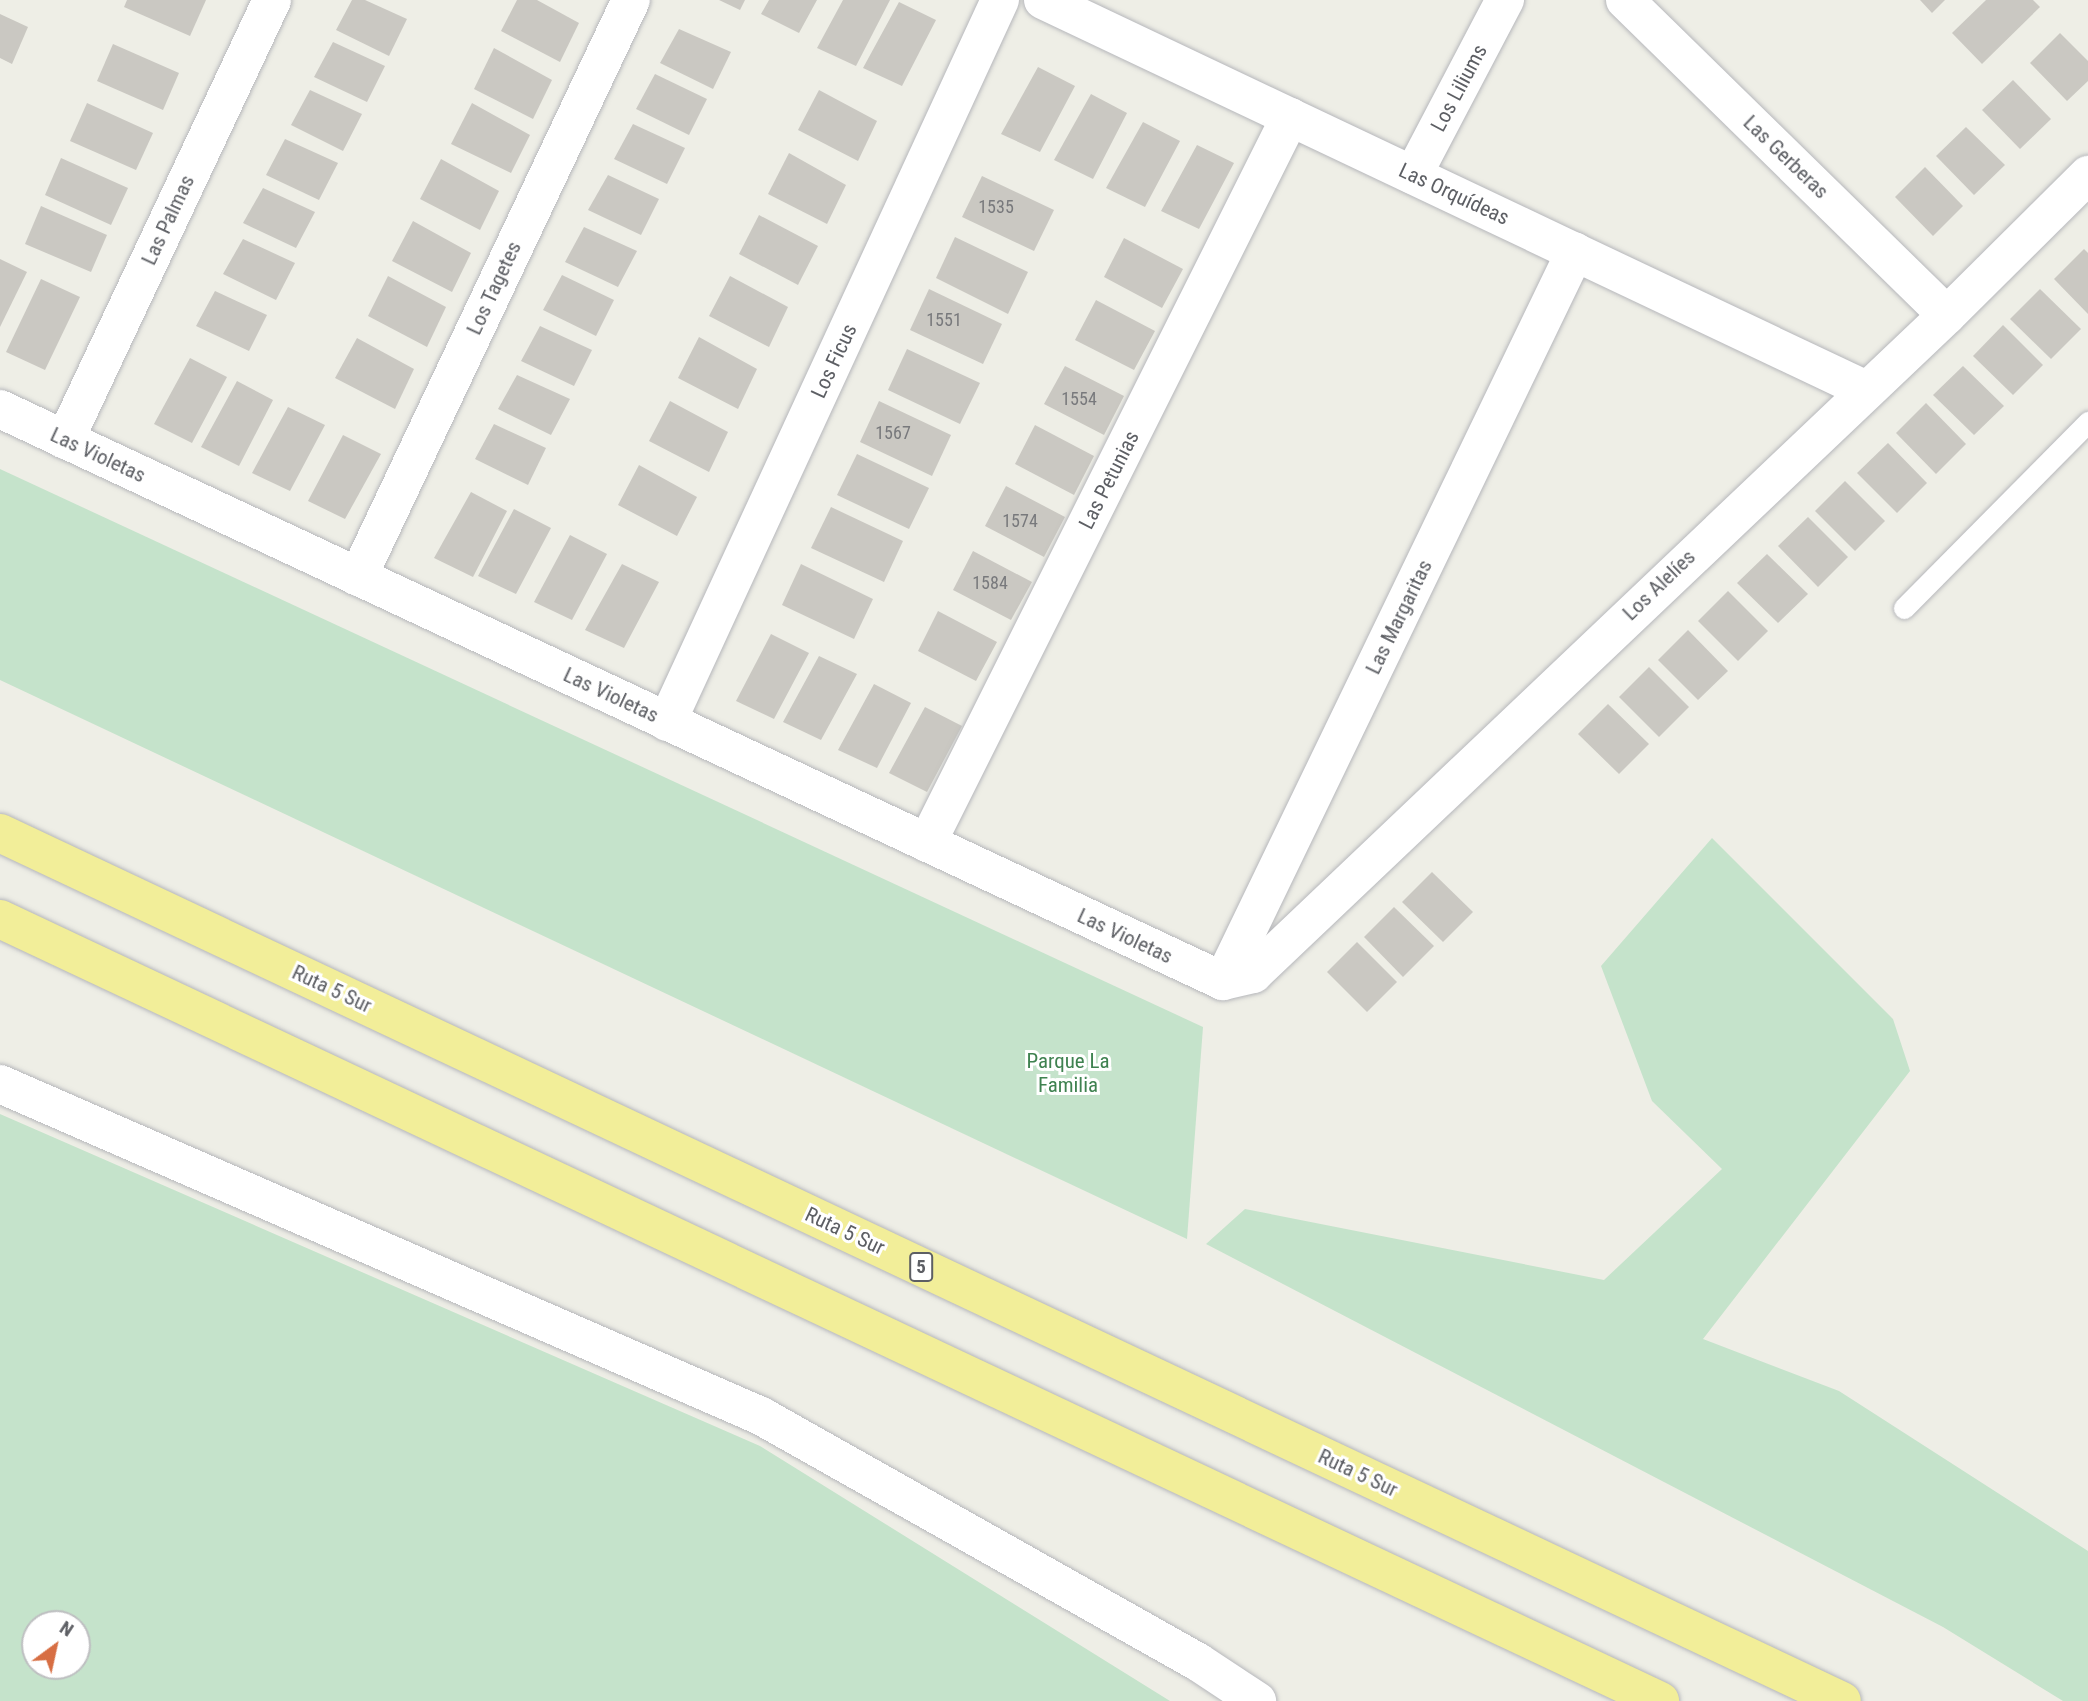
<!DOCTYPE html>
<html>
<head>
<meta charset="utf-8">
<style>
  body { margin:0 }
  #map { position:relative; width:2088px; height:1701px; overflow:hidden; background:#eeeee6; font-family:"Roboto Condensed",sans-serif }
  div>[style] { position:absolute }
  .green>* { inset:0; background:#c5e3cb }
  .building>* { inset:0; background:#cac8c2 }
  .roads { filter:drop-shadow(0 0 2px #b6b7bb) drop-shadow(0 0 2px #b6b7bb) }
  .service>* { height:21px; margin:-10.5px; padding:0 10.5px; transform-origin:10.5px; border-radius:10.5px; background:#fff }
  .minor>* { height:38px; margin:-19px; padding:0 19px; transform-origin:19px; border-radius:19px; background:#fff }
  .motorway>* { height:38px; margin:-19px; padding:0 19px; transform-origin:19px; border-radius:19px; background:#f2ee99 }
  span { translate:-50% -50%; white-space:nowrap; text-align:center; line-height:1.15; -webkit-text-stroke:6px #fff; paint-order:stroke }
  .number-label { font-size:18px; color:#78797c }
  .number-label span { -webkit-text-stroke-width:0 }
  .shield-label span { padding:2px 5px; background:#fff; border:2px solid; border-radius:5px; -webkit-text-stroke-width:0 }
  .shield-label { font-size:19px; color:#5d5f64; font-weight:700 }
  .street-label { font-size:21px; color:#5d5f64 }
  .park-label { font-size:21px; color:#3f8250 }
  .north { position:absolute; left:21px; top:1610px; width:70px; height:70px; box-sizing:border-box; background:#fff; border:2px solid #bebfc1; border-radius:50%; rotate:33deg; font-size:19px; font-weight:700; line-height:28px; text-align:center; color:#5d5f64 }
  .north::after { content:''; display:block; margin:auto; width:24px; height:32px; background:#d76e43; clip-path:polygon(50% 0,100% 100%,50% 72%,0 100%) }
</style>
</head>
<body>
<div id="map">
  <div class="green">
    <i style="clip-path:polygon(0 469px,1203px 1027px,1187px 1239px,0 680px)"></i>
    <i style="clip-path:polygon(1712px 838px,1893px 1019px,1910px 1071px,1703px 1339px,1839px 1391px,2088px 1551px,2088px 1701px,2063px 1701px,1943px 1627px,1206px 1244px,1245px 1209px,1604px 1280px,1722px 1169px,1652px 1101px,1601px 966px)"></i>
    <i style="clip-path:polygon(evenodd,0 1114px,760px 1446px,1170px 1701px,0 1701px,0 1114px,35px 1624px,77px 1624px,77px 1666px,35px 1666px,35px 1624px)"></i>
  </div>
  <div class="building">
    <i style="clip-path:polygon(127px 0,206px 0,190px 36px,124px 7px)"></i>
    <i style="clip-path:polygon(352px 0,365px 0,407px 19px,389px 56px,336px 30px)"></i>
    <i style="clip-path:polygon(517px 0,537px 0,579px 23px,560px 62px,501px 31px)"></i>
    <i style="clip-path:polygon(719px 0,745px 0,740px 10px)"></i>
    <i style="clip-path:polygon(769px 0,817px 0,799px 33px,761px 14px)"></i>
    <i style="clip-path:polygon(843px 0,890px 0,856px 66px,817px 48px)"></i>
    <i style="clip-path:polygon(1920px 0,1945px 0,1932px 13px)"></i>
    <i style="clip-path:polygon(1986px 0,2033px 0,2040px 7px,1982px 64px,1952px 33px)"></i>
    <i style="clip-path:polygon(899px 2px,936px 20px,902px 86px,863px 68px)"></i>
    <i style="clip-path:polygon(0 14px,28px 27px,12px 64px,0 58px)"></i>
    <i style="clip-path:polygon(679px 29px,731px 52px,713px 89px,660px 63px)"></i>
    <i style="clip-path:polygon(2060px 33px,2088px 61px,2088px 81px,2067px 101px,2030px 63px)"></i>
    <i style="clip-path:polygon(333px 42px,385px 66px,367px 102px,314px 77px)"></i>
    <i style="clip-path:polygon(113px 44px,179px 73px,163px 110px,97px 81px)"></i>
    <i style="clip-path:polygon(494px 48px,552px 80px,533px 119px,474px 89px)"></i>
    <i style="clip-path:polygon(1038px 67px,1075px 86px,1040px 152px,1001px 134px)"></i>
    <i style="clip-path:polygon(655px 74px,707px 99px,689px 135px,636px 109px)"></i>
    <i style="clip-path:polygon(2013px 80px,2051px 119px,2020px 149px,1982px 110px)"></i>
    <i style="clip-path:polygon(310px 90px,362px 114px,343px 151px,291px 125px)"></i>
    <i style="clip-path:polygon(819px 90px,877px 121px,858px 161px,798px 130px)"></i>
    <i style="clip-path:polygon(1091px 94px,1127px 113px,1093px 179px,1054px 160px)"></i>
    <i style="clip-path:polygon(87px 103px,153px 133px,136px 170px,70px 141px)"></i>
    <i style="clip-path:polygon(472px 103px,530px 135px,511px 173px,451px 144px)"></i>
    <i style="clip-path:polygon(1143px 122px,1180px 141px,1145px 207px,1106px 188px)"></i>
    <i style="clip-path:polygon(633px 124px,685px 148px,667px 184px,614px 159px)"></i>
    <i style="clip-path:polygon(1966px 127px,2005px 165px,1974px 195px,1936px 156px)"></i>
    <i style="clip-path:polygon(285px 139px,338px 163px,319px 200px,266px 175px)"></i>
    <i style="clip-path:polygon(1197px 145px,1234px 163px,1199px 229px,1161px 211px)"></i>
    <i style="clip-path:polygon(789px 153px,846px 185px,827px 224px,768px 194px)"></i>
    <i style="clip-path:polygon(61px 158px,128px 188px,111px 225px,45px 195px)"></i>
    <i style="clip-path:polygon(441px 159px,499px 191px,480px 230px,420px 199px)"></i>
    <i style="clip-path:polygon(1925px 167px,1963px 206px,1933px 236px,1895px 197px)"></i>
    <i style="clip-path:polygon(608px 175px,659px 199px,641px 235px,588px 210px)"></i>
    <i style="clip-path:polygon(982px 176px,1054px 210px,1034px 251px,962px 217px)"></i>
    <i style="clip-path:polygon(263px 188px,315px 212px,296px 248px,243px 223px)"></i>
    <i style="clip-path:polygon(41px 206px,107px 235px,91px 272px,25px 244px)"></i>
    <i style="clip-path:polygon(759px 215px,818px 246px,798px 285px,739px 254px)"></i>
    <i style="clip-path:polygon(413px 221px,471px 253px,452px 292px,392px 261px)"></i>
    <i style="clip-path:polygon(584px 227px,637px 251px,618px 287px,565px 262px)"></i>
    <i style="clip-path:polygon(955px 237px,1028px 272px,1008px 314px,936px 278px)"></i>
    <i style="clip-path:polygon(1124px 238px,1183px 269px,1162px 308px,1104px 277px)"></i>
    <i style="clip-path:polygon(243px 239px,295px 263px,276px 300px,223px 274px)"></i>
    <i style="clip-path:polygon(2084px 249px,2088px 253px,2088px 314px,2054px 279px)"></i>
    <i style="clip-path:polygon(0 259px,27px 272px,0 327px)"></i>
    <i style="clip-path:polygon(562px 275px,614px 300px,596px 336px,543px 310px)"></i>
    <i style="clip-path:polygon(388px 276px,446px 307px,427px 347px,368px 316px)"></i>
    <i style="clip-path:polygon(730px 276px,788px 307px,769px 347px,709px 316px)"></i>
    <i style="clip-path:polygon(41px 279px,80px 297px,45px 370px,6px 352px)"></i>
    <i style="clip-path:polygon(929px 289px,1002px 324px,983px 364px,910px 330px)"></i>
    <i style="clip-path:polygon(2040px 289px,2081px 329px,2051px 359px,2010px 319px)"></i>
    <i style="clip-path:polygon(215px 291px,267px 315px,249px 351px,196px 326px)"></i>
    <i style="clip-path:polygon(1096px 300px,1155px 331px,1134px 370px,1075px 340px)"></i>
    <i style="clip-path:polygon(2003px 325px,2043px 365px,2013px 395px,1973px 356px)"></i>
    <i style="clip-path:polygon(540px 326px,592px 350px,574px 386px,521px 361px)"></i>
    <i style="clip-path:polygon(699px 337px,757px 369px,738px 409px,678px 378px)"></i>
    <i style="clip-path:polygon(357px 338px,414px 369px,395px 409px,335px 378px)"></i>
    <i style="clip-path:polygon(907px 349px,980px 383px,960px 424px,888px 390px)"></i>
    <i style="clip-path:polygon(190px 358px,227px 377px,192px 443px,154px 424px)"></i>
    <i style="clip-path:polygon(1065px 366px,1124px 396px,1104px 435px,1044px 404px)"></i>
    <i style="clip-path:polygon(1963px 366px,2004px 406px,1974px 435px,1933px 395px)"></i>
    <i style="clip-path:polygon(517px 375px,570px 399px,551px 435px,498px 409px)"></i>
    <i style="clip-path:polygon(237px 381px,273px 400px,239px 466px,201px 447px)"></i>
    <i style="clip-path:polygon(670px 401px,728px 432px,709px 472px,649px 441px)"></i>
    <i style="clip-path:polygon(879px 401px,951px 435px,932px 476px,860px 442px)"></i>
    <i style="clip-path:polygon(1926px 403px,1966px 444px,1936px 474px,1896px 433px)"></i>
    <i style="clip-path:polygon(288px 407px,325px 425px,290px 491px,252px 473px)"></i>
    <i style="clip-path:polygon(494px 424px,546px 448px,528px 485px,475px 459px)"></i>
    <i style="clip-path:polygon(1035px 425px,1094px 456px,1074px 495px,1015px 464px)"></i>
    <i style="clip-path:polygon(343px 435px,381px 454px,345px 519px,308px 501px)"></i>
    <i style="clip-path:polygon(1888px 443px,1927px 483px,1897px 513px,1857px 473px)"></i>
    <i style="clip-path:polygon(857px 454px,929px 488px,909px 529px,837px 495px)"></i>
    <i style="clip-path:polygon(639px 465px,697px 497px,677px 536px,618px 505px)"></i>
    <i style="clip-path:polygon(1845px 481px,1885px 521px,1855px 551px,1815px 511px)"></i>
    <i style="clip-path:polygon(1006px 486px,1065px 517px,1044px 557px,985px 526px)"></i>
    <i style="clip-path:polygon(471px 492px,507px 511px,473px 577px,434px 558px)"></i>
    <i style="clip-path:polygon(831px 507px,903px 541px,884px 582px,811px 548px)"></i>
    <i style="clip-path:polygon(514px 509px,551px 528px,516px 594px,478px 576px)"></i>
    <i style="clip-path:polygon(1808px 517px,1848px 557px,1818px 587px,1778px 546px)"></i>
    <i style="clip-path:polygon(570px 535px,607px 554px,572px 620px,534px 602px)"></i>
    <i style="clip-path:polygon(973px 551px,1032px 582px,1011px 620px,953px 590px)"></i>
    <i style="clip-path:polygon(1767px 554px,1808px 594px,1778px 623px,1737px 583px)"></i>
    <i style="clip-path:polygon(622px 564px,659px 582px,624px 648px,585px 630px)"></i>
    <i style="clip-path:polygon(801px 564px,873px 599px,854px 639px,782px 605px)"></i>
    <i style="clip-path:polygon(1728px 591px,1768px 631px,1738px 661px,1698px 621px)"></i>
    <i style="clip-path:polygon(938px 611px,997px 642px,976px 681px,918px 651px)"></i>
    <i style="clip-path:polygon(1688px 630px,1728px 671px,1698px 700px,1658px 660px)"></i>
    <i style="clip-path:polygon(771px 634px,809px 653px,774px 719px,736px 701px)"></i>
    <i style="clip-path:polygon(819px 656px,857px 674px,821px 740px,783px 722px)"></i>
    <i style="clip-path:polygon(1649px 667px,1689px 707px,1659px 737px,1619px 697px)"></i>
    <i style="clip-path:polygon(874px 684px,911px 703px,877px 768px,838px 750px)"></i>
    <i style="clip-path:polygon(1608px 704px,1649px 744px,1619px 774px,1578px 734px)"></i>
    <i style="clip-path:polygon(925px 707px,962px 726px,927px 792px,889px 773px)"></i>
    <i style="clip-path:polygon(1432px 872px,1473px 912px,1443px 942px,1402px 902px)"></i>
    <i style="clip-path:polygon(1394px 907px,1434px 946px,1403px 977px,1364px 937px)"></i>
    <i style="clip-path:polygon(1357px 942px,1397px 982px,1367px 1012px,1327px 972px)"></i>
  </div>
  <div class="roads">
    <div class="service">
      <i style="left:1904px;top:608px;width:262px;rotate:-45.3deg"></i>
    </div>
    <div class="minor">
      <i style="left:1043px;top:0;width:908px;rotate:25.35deg"></i>
      <i style="left:1625px;top:0;width:450px;rotate:44.4deg"></i>
      <i style="left:1413px;top:175px;width:198px;rotate:-62.3deg"></i>
      <i style="left:0;top:409px;width:1350px;rotate:25.07deg"></i>
      <i style="left:65px;top:440px;width:486px;rotate:-64.8deg"></i>
      <i style="left:358px;top:577px;width:638px;rotate:-64.68deg"></i>
      <i style="left:667px;top:722px;width:795px;rotate:-65.24deg"></i>
      <i style="left:927px;top:843px;width:812px;rotate:-63.43deg"></i>
      <i style="left:1223px;top:981px;width:31px;rotate:-13deg"></i>
      <i style="left:1253px;top:974px;width:957px;rotate:-43.52deg"></i>
      <i style="left:1947px;top:315px;width:199px;rotate:-44.8deg"></i>
      <i style="left:1223px;top:981px;width:810px;rotate:-64.23deg"></i>
      <i style="left:0;top:1084px;width:830px;rotate:23.57deg"></i>
      <i style="left:761px;top:1416px;width:501px;rotate:29.38deg"></i>
      <i style="left:1198px;top:1662px;width:71px;rotate:33.5deg"></i>
    </div>
    <div class="motorway">
      <i style="left:0;top:833px;width:2036px;rotate:25.23deg"></i>
      <i style="left:0;top:919px;width:1835px;rotate:25.22deg"></i>
    </div>
  </div>
  <div class="number-label">
    <span style="left:996px;top:207px">1535</span>
    <span style="left:944px;top:320px">1551</span>
    <span style="left:1079px;top:399px">1554</span>
    <span style="left:893px;top:433px">1567</span>
    <span style="left:1020px;top:521px">1574</span>
    <span style="left:990px;top:583px">1584</span>
  </div>
  <div class="shield-label">
    <span style="left:921px;top:1267px">5</span>
  </div>
  <div class="street-label">
    <span style="left:1459px;top:88px;rotate:-62deg">Los Liliums</span>
    <span style="left:1786px;top:157px;rotate:44deg">Las Gerberas</span>
    <span style="left:1454px;top:194px;rotate:25deg">Las Orquídeas</span>
    <span style="left:168px;top:220px;rotate:-65deg">Las Palmas</span>
    <span style="left:494px;top:288px;rotate:-65deg">Los Tagetes</span>
    <span style="left:834px;top:361px;rotate:-65deg">Los Ficus</span>
    <span style="left:98px;top:455px;rotate:25deg">Las Violetas</span>
    <span style="left:1109px;top:480px;rotate:-63deg">Las Petunias</span>
    <span style="left:1659px;top:585px;rotate:-44deg">Los Alelíes</span>
    <span style="left:1399px;top:617px;rotate:-64deg">Las Margaritas</span>
    <span style="left:611px;top:695px;rotate:25deg">Las Violetas</span>
    <span style="left:1125px;top:936px;rotate:25deg">Las Violetas</span>
    <span style="left:332px;top:989px;rotate:25deg">Ruta 5 Sur</span>
    <span style="left:845px;top:1231px;rotate:25deg">Ruta 5 Sur</span>
    <span style="left:1358px;top:1473px;rotate:25deg">Ruta 5 Sur</span>
  </div>
  <div class="park-label">
    <span style="left:1068px;top:1073px">Parque La<br>Familia</span>
  </div>
  <div class="north">N</div>
</div>
</body>
</html>
